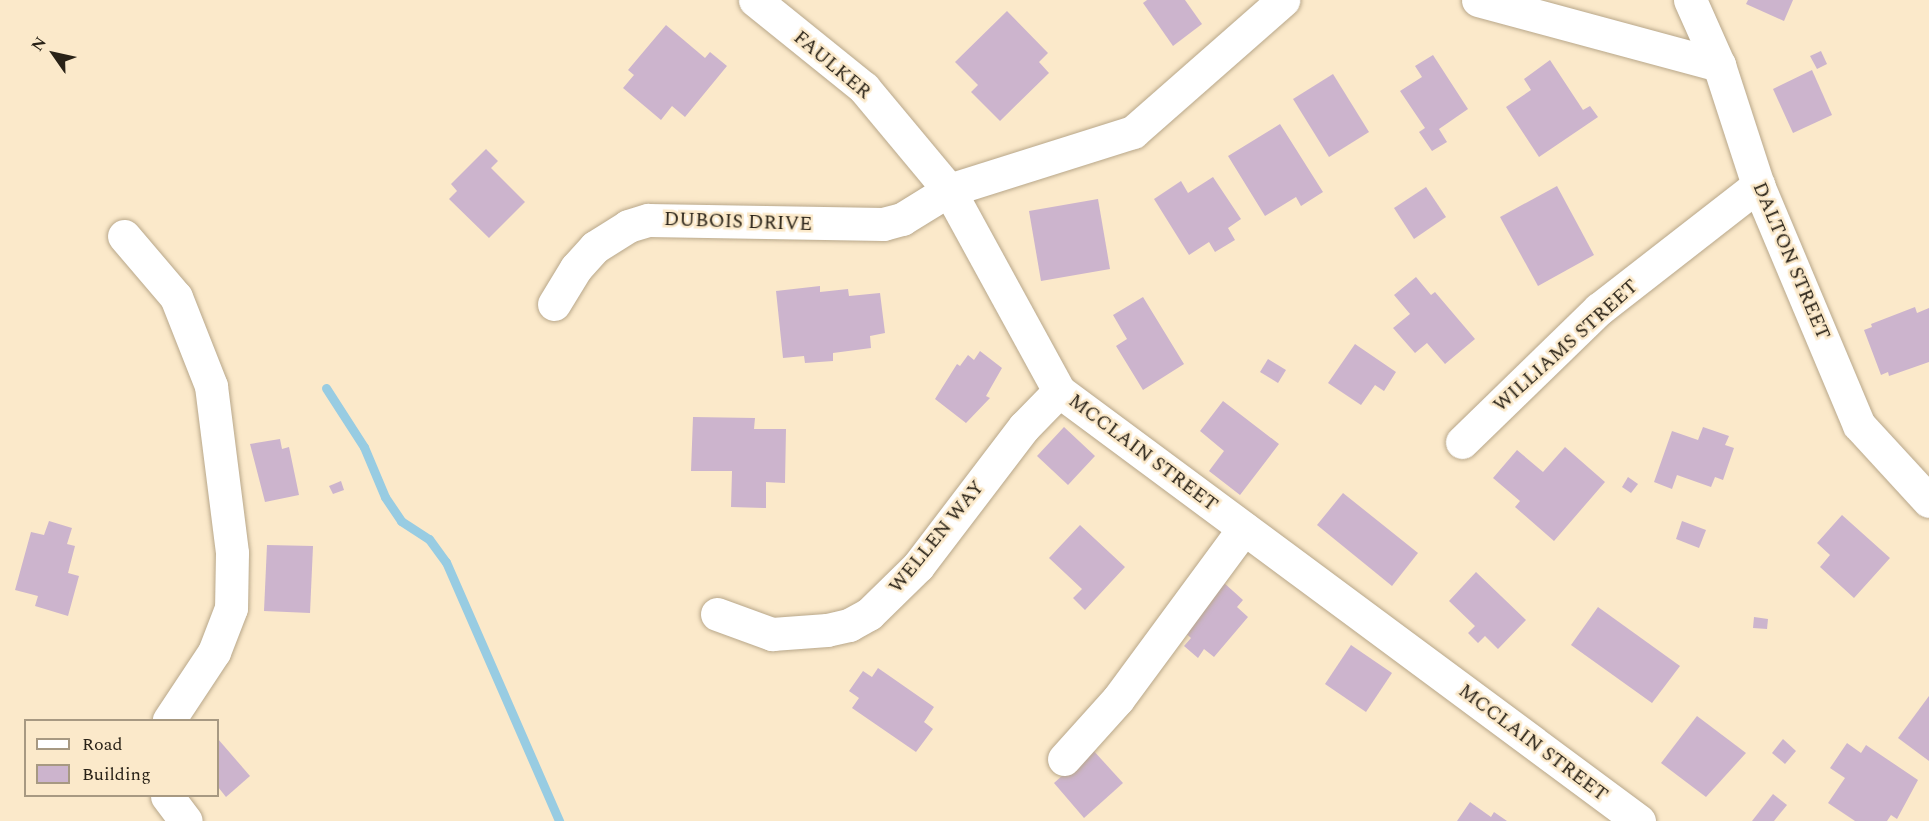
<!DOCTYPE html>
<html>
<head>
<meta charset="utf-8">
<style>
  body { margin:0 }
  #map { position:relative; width:1929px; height:821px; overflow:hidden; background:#fbe9ca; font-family:Spectral,serif }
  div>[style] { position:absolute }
  .stream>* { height:9px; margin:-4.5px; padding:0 4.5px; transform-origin:4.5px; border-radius:4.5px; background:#98cce2 }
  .building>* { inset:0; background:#ccb4cd }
  .roads { filter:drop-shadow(0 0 2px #b8a78a) drop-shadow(0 0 2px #b8a78a) }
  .minor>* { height:33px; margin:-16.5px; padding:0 16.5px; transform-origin:16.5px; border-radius:16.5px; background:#fff }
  span { translate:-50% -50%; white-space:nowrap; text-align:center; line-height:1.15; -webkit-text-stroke:5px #fbe9ca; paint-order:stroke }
  .street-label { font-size:20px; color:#292217 }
  .legend { position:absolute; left:24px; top:719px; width:195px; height:78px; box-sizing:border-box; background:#fbe9ca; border:2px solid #a79982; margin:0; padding:8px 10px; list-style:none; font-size:18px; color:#292217 }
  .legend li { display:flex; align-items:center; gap:12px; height:30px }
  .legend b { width:30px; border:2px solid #a79982 }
  .north { position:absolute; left:24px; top:24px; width:60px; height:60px; -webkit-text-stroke:4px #fbe9ca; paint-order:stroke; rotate:304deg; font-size:16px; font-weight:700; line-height:24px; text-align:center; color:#292217 }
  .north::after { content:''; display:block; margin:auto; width:21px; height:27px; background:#292217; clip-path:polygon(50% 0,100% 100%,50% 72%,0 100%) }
</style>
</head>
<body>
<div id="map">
  <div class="stream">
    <i style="left:326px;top:388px;width:70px;rotate:57.2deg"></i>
    <i style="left:364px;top:447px;width:54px;rotate:67.2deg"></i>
    <i style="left:385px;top:497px;width:29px;rotate:56deg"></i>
    <i style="left:401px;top:521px;width:33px;rotate:33deg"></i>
    <i style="left:429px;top:539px;width:29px;rotate:54deg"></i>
    <i style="left:446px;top:562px;width:283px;rotate:66.4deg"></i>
  </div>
  <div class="building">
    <i style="clip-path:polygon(1147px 0,1185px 0,1202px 24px,1173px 46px,1143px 3px)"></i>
    <i style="clip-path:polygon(1748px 0,1793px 0,1784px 21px,1746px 4px)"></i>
    <i style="clip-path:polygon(1007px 11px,1048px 53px,1039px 62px,1049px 73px,1000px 121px,971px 92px,978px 85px,955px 62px)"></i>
    <i style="clip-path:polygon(666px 25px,705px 58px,710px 52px,727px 66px,685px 117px,672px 106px,661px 120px,623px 88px,634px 75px,628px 70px)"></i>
    <i style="clip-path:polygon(1821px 51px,1827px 64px,1817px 69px,1810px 56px)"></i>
    <i style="clip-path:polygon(1433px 55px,1468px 109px,1439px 129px,1447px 142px,1432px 151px,1419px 132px,1425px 128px,1400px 91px,1422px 77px,1415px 66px)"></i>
    <i style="clip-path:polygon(1550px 60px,1583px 110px,1590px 106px,1598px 117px,1539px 157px,1506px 107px,1531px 90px,1524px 79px)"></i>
    <i style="clip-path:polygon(1812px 70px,1832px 115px,1793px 133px,1773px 89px)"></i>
    <i style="clip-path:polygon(1333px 74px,1369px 132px,1329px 157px,1293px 99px)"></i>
    <i style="clip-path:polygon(1280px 124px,1323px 192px,1301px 206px,1296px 197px,1265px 216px,1228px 156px)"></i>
    <i style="clip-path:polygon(486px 149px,498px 161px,491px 168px,525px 202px,489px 238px,449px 199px,457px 191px,451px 184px)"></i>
    <i style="clip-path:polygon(1213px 177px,1241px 219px,1228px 228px,1235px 240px,1215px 252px,1209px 242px,1189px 255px,1154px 199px,1181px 181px,1188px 193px)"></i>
    <i style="clip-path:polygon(1557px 186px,1594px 255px,1538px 286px,1500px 217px)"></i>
    <i style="clip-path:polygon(1426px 187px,1446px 217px,1414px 239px,1394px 208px)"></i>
    <i style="clip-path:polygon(1098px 199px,1110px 269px,1041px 281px,1029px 211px)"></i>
    <i style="clip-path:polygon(1416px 277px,1431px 295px,1435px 292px,1475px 339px,1445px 364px,1427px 343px,1415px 353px,1393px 328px,1410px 314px,1394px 295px)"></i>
    <i style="clip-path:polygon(820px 286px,820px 292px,848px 289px,849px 296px,880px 293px,885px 333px,870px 336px,871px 348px,833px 353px,833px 361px,805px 363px,804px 356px,783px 358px,776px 291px)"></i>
    <i style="clip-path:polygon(1143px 297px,1184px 364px,1143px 390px,1116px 346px,1127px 339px,1113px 315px)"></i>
    <i style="clip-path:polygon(1915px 307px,1917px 313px,1929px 308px,1929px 362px,1889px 376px,1888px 372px,1881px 375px,1864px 330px,1872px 327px,1871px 324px)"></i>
    <i style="clip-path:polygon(1355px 344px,1396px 372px,1384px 391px,1375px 385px,1361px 405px,1328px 383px)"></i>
    <i style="clip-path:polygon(980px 351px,1002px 368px,986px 396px,990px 398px,966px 423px,935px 399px,957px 364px,960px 366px,968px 355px,974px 360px)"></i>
    <i style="clip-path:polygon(1268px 359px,1286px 370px,1278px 383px,1260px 372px)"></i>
    <i style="clip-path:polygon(1223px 401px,1279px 444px,1240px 495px,1209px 471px,1224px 451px,1200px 431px)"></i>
    <i style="clip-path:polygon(693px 417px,755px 418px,754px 429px,786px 429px,785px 483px,766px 482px,766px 508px,731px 507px,732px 471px,691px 471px)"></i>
    <i style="clip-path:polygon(1064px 427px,1095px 456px,1068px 485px,1037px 456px)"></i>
    <i style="clip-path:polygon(1703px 427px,1729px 436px,1725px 445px,1734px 448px,1723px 480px,1715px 477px,1711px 487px,1677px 475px,1672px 489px,1654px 482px,1672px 431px,1698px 440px)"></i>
    <i style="clip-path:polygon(280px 439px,282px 449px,289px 447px,299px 495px,265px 502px,250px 444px)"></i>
    <i style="clip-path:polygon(1565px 447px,1605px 482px,1554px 541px,1515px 507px,1520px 501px,1493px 478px,1517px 450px,1543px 472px)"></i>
    <i style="clip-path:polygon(1628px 477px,1638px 484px,1631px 493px,1622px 487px)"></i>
    <i style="clip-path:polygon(341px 481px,344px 490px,333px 494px,329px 486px)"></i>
    <i style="clip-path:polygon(1343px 493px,1418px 553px,1392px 586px,1317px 525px)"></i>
    <i style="clip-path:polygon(1842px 515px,1890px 558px,1854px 598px,1820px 567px,1830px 555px,1817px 543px)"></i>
    <i style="clip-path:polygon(49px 521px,72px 528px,67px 544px,75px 546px,68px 573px,79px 576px,68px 616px,35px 606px,38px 596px,15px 590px,31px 532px,44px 535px)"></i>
    <i style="clip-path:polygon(1682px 521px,1706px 530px,1699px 548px,1676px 539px)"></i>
    <i style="clip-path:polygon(1080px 525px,1125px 567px,1085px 610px,1073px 598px,1082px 589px,1049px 558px)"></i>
    <i style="clip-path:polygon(267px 545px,313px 546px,310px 613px,264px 611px)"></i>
    <i style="clip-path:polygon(1476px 572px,1526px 620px,1498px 649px,1485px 636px,1478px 643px,1468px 633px,1475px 626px,1449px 601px)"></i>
    <i style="clip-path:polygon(1223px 582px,1243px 600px,1237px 607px,1248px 617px,1214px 657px,1204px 649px,1198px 658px,1184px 646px,1191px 638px,1182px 630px)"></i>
    <i style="clip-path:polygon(1598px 607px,1680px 666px,1652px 703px,1571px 645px)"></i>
    <i style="clip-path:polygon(1754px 617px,1768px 619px,1767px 629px,1753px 628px)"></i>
    <i style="clip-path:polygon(1351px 645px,1392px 673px,1366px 712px,1325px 684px)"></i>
    <i style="clip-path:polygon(878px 668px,934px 707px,924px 722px,933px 729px,916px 752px,852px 708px,859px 698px,849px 691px,863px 671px,872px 677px)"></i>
    <i style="clip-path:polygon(1929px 696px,1929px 761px,1898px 738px)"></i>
    <i style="clip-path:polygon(1697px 716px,1746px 753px,1706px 797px,1661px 763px)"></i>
    <i style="clip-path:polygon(218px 739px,250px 776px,226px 797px,218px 787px)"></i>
    <i style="clip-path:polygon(1783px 739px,1796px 751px,1785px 764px,1772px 753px)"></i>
    <i style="clip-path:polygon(1847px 743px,1861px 753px,1866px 745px,1918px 780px,1897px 819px,1891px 815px,1887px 821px,1855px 821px,1828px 803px,1845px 778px,1830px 768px)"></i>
    <i style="clip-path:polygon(1092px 749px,1123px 783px,1084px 818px,1054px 783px)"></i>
    <i style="clip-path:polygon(1773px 794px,1787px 805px,1774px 821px,1752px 821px)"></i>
    <i style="clip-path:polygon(1470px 802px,1491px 817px,1494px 812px,1507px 821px,1457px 821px)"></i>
  </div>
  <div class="roads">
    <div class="minor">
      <i style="left:755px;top:0;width:140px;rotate:38.9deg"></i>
      <i style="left:864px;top:88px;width:133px;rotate:50.2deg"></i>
      <i style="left:949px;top:190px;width:229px;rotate:61.3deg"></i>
      <i style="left:1059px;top:391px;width:722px;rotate:36.55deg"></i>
      <i style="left:1478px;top:0;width:250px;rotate:15.1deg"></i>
      <i style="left:1690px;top:0;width:71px;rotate:66deg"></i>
      <i style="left:1719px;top:65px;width:126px;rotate:72deg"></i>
      <i style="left:1758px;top:185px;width:260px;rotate:67.2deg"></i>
      <i style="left:1859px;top:425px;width:103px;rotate:47.4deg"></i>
      <i style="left:124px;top:236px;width:80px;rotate:49.6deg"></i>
      <i style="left:176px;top:297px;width:96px;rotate:68.5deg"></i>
      <i style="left:211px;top:386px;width:168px;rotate:82.8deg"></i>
      <i style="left:232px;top:553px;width:55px;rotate:91deg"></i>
      <i style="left:231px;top:608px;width:47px;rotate:111.1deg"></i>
      <i style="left:214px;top:652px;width:82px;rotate:123.5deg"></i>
      <i style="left:554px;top:304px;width:42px;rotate:-58.6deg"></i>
      <i style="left:576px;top:268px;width:28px;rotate:-48deg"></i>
      <i style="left:595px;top:247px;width:39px;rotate:-32deg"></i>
      <i style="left:628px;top:226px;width:21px;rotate:-17deg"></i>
      <i style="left:648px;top:220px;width:235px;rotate:1deg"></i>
      <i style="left:883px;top:224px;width:20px;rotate:-15deg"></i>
      <i style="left:902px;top:219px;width:55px;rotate:-31.7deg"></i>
      <i style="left:949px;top:190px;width:193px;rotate:-17.5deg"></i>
      <i style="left:1133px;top:132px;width:200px;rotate:-41.3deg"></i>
      <i style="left:1462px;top:442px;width:191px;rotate:-44.2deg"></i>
      <i style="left:1599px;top:309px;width:202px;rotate:-37.9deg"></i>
      <i style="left:717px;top:614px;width:59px;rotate:20deg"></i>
      <i style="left:772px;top:634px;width:55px;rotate:-4.2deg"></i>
      <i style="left:827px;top:630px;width:23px;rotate:-13deg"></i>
      <i style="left:849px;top:625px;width:23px;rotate:-29deg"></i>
      <i style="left:869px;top:614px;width:69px;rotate:-44.4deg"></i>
      <i style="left:918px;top:566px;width:175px;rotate:-52.7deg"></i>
      <i style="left:1024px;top:427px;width:50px;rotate:-45.8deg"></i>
      <i style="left:1064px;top:759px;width:81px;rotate:-48deg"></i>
      <i style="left:1118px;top:699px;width:212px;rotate:-53.6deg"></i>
      <i style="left:167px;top:796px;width:31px;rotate:53deg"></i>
    </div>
  </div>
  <div class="street-label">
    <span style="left:832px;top:65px;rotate:40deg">FAULKER</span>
    <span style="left:738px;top:222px;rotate:2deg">DUBOIS DRIVE</span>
    <span style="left:1791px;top:261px;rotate:67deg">DALTON STREET</span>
    <span style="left:1566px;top:346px;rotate:-42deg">WILLIAMS STREET</span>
    <span style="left:1143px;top:453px;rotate:37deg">MCCLAIN STREET</span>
    <span style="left:937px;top:537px;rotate:-51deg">WELLEN WAY</span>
    <span style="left:1533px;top:743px;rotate:37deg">MCCLAIN STREET</span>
  </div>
  <ul class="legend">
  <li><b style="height:8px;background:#fff"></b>Road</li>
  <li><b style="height:16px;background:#ccb4cd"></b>Building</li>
  </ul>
  <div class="north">N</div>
</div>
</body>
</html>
